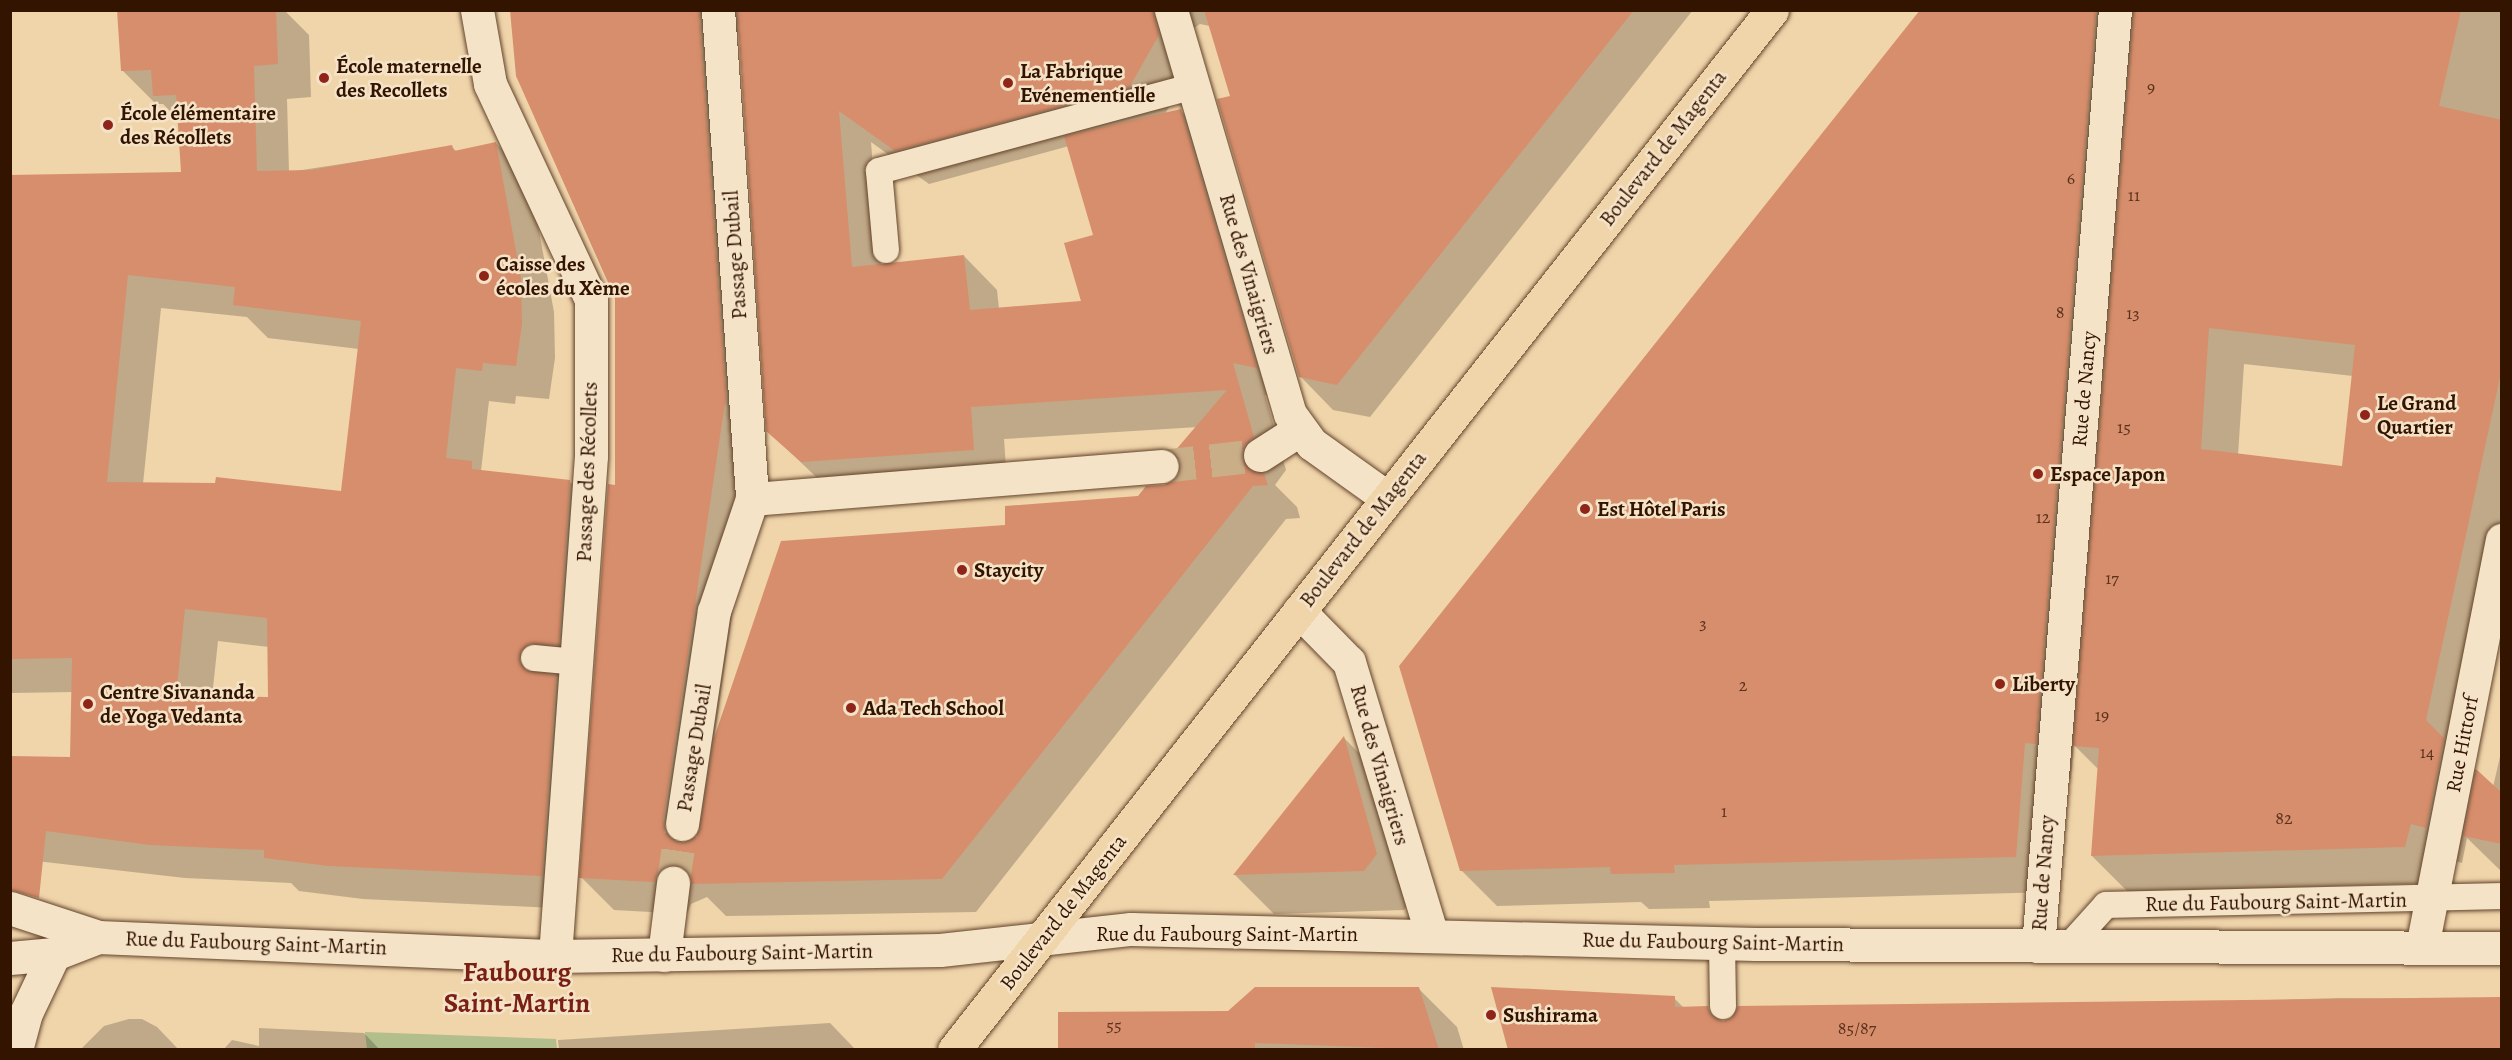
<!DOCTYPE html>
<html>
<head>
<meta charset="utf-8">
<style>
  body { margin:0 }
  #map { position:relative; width:2512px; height:1060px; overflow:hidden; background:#f0d4aa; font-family:Alegreya,serif }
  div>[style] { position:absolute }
  .green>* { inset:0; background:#b3be8d }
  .shadow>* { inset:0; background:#0003 }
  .building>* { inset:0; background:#d78e6d }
  .street-tunnel>* { height:33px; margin-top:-16.5px; transform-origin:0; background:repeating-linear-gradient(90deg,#caae88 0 33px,transparent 0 49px) }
  .roads { filter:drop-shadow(0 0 2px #62442b) drop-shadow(0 0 2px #62442b) }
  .lane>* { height:26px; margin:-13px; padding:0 13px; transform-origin:13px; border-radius:13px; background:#f5e3c8 }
  .street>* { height:33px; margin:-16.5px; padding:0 16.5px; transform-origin:16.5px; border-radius:16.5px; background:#f5e3c8 }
  .secondary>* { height:33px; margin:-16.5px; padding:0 16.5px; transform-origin:16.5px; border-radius:16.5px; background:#f5e3c8 }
  .primary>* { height:33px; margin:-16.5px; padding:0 16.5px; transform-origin:16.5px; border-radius:16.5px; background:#f0d4aa }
  .dots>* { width:16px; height:16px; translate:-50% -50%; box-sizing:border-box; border:3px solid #f5e3c8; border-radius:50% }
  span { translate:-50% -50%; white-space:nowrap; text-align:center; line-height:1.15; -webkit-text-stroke:5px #f5e3c8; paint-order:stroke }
  .number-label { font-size:18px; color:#5c321c }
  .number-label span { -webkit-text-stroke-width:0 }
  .poi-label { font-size:21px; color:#331401; font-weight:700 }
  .left { translate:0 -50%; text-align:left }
  .street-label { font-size:21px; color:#331401 }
  .district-label { font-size:27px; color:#7a1f14; font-weight:700 }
  .frame { position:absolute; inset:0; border:12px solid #331401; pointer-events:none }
</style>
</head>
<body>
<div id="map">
  <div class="green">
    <i style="clip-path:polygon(365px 1032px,556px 1039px,557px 1049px,367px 1049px)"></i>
  </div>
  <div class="shadow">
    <i style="clip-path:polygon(evenodd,127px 10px,284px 10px,309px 35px,311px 97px,287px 99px,289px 172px,452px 147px,457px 152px,496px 143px,529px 177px,554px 312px,555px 358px,549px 399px,516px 396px,515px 404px,489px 401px,481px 471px,570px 482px,603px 515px,592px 678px,562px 677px,560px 680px,589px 710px,575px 909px,363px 899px,299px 891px,291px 883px,185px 878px,10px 858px,10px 177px,182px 173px,179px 120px,163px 104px,156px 104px,122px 70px,127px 10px,161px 308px,247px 317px,268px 338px,359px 349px,342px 493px,143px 484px,161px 308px,127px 10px,218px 641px,269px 647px,270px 699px,212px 697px,218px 641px,127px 10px,73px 692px,72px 759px,11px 758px,12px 693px,73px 692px)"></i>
    <i style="clip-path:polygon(evenodd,511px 10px,1693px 10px,1370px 417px,1333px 410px,1300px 376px,1232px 97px,1210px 26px,1200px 24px,1190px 31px,1191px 69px,1165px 114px,1180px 110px,1213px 144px,1289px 400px,1265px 395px,1286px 470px,1275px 485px,1297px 507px,1300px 518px,1286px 519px,976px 912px,726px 916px,707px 897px,691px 904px,687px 914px,614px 910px,581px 877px,617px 487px,617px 298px,511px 10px,740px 29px,768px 431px,835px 495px,1007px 482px,1004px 439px,1198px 427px,1180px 475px,1165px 486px,1138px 498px,1006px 526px,714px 741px,759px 430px,732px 45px,740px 29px,511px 10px,871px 142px,929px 184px,1069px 146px,1095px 236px,1083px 302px,999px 309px,997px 290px,964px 256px,881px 265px,871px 142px)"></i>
    <i style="clip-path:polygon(evenodd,1922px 10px,2502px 10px,2502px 571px,2462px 757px,2493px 787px,2502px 748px,2502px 872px,2467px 838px,2462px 863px,2446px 859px,2441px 883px,2128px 892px,2092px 856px,2099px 770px,2074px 745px,2071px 779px,2060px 778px,2051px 892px,1709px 901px,1710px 908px,1649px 909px,1641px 902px,1497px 906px,1461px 870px,1922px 10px,2244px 364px,2353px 376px,2343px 468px,2238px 455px,2244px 364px)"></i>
    <i style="clip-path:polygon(1344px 738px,1383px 777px,1416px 894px,1404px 910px,1274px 914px,1235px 875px)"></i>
    <i style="clip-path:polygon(1418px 988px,1457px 1027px,1464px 1050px,1096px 1050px,1229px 1013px)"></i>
    <i style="clip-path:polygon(1674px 998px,1684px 1008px,1707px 1008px,1723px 1023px,2093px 1005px,2339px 998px,2502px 999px,1509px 1050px)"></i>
    <i style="clip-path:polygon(129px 1019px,142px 1019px,157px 1027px,179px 1050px,80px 1050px,104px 1026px)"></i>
    <i style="clip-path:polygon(830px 1023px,856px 1050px,559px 1050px,558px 1040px)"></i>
    <i style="clip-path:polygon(259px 1028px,364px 1033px,380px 1050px,223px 1050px,232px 1040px,259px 1046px)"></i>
  </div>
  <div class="building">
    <i style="clip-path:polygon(evenodd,117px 10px,276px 10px,278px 64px,254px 66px,257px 171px,311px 170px,452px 145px,454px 151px,496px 142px,521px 278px,522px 324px,516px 366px,483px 363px,482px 371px,456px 368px,446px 458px,472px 461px,472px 469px,570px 480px,559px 645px,528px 644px,519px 657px,526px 670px,556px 675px,542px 876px,329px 866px,264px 858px,264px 850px,150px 845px,46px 831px,39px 898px,10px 890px,10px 756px,70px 757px,72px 658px,10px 659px,10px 175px,181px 172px,176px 95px,153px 96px,151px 70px,121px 71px,117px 10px,128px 275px,235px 287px,233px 305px,361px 321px,341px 491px,216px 477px,215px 483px,107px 482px,128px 275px,117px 10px,185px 609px,267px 618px,268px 697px,176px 695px,185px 609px)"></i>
    <i style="clip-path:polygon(510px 10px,699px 10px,726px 396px,663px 821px,670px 838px,680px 843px,689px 841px,700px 827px,714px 738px,781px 541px,1005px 525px,1005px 506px,1138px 496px,1146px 486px,1164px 485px,1179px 475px,1181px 464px,1174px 452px,1227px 390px,971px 407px,974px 450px,801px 462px,766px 431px,737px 10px,1153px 10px,1159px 35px,1129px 88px,895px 151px,839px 111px,852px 267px,964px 255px,970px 310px,1081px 301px,1064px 243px,1093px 235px,1064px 136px,1181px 109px,1257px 368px,1233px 363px,1254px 437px,1244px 446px,1241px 456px,1251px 471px,1264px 473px,1268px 485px,1253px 486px,942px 879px,691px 884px,685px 868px,675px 864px,658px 871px,654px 882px,579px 878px,608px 484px,615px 485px,615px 298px,516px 76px)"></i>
    <i style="clip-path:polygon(1204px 10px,1634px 10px,1337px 385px,1299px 377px,1217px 99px,1230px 96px)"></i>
    <i style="clip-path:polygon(1920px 10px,2096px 10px,2036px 744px,2025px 743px,2016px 857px,1674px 865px,1675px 873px,1611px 874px,1610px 867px,1460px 871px,1399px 666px)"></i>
    <i style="clip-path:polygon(evenodd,2134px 10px,2461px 10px,2439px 106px,2502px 120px,2502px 368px,2426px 720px,2444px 738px,2426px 828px,2411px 824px,2405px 847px,2091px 856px,2099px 748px,2073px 746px,2134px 10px,2209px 328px,2355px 345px,2342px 466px,2201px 449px,2209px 328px)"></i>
    <i style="clip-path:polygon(1344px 736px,1377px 854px,1364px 871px,1233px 875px)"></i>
    <i style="clip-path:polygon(2476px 769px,2502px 793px,2502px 844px,2463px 836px)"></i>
    <i style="clip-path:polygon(1255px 987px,1419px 987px,1439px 1050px,1255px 1043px,1255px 1050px,1058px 1050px,1058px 1012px,1228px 1011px)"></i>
    <i style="clip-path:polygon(1491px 987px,1675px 996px,1675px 1007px,1708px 1006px,1710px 1014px,1723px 1021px,1731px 1018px,1738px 1006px,2502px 997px,2502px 1050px,1508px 1050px)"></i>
  </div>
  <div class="street-tunnel">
    <i style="left:1162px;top:466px;width:99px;rotate:-6.4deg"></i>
    <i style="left:673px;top:883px;width:60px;rotate:-81.3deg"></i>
  </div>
  <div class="roads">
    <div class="lane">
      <i style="left:886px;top:250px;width:79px;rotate:-95.1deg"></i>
      <i style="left:879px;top:171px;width:326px;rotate:-15.1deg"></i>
      <i style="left:534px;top:658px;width:42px;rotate:5.4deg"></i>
      <i style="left:1722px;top:943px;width:63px;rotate:89.1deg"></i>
      <i style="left:2069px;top:946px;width:55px;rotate:-47.9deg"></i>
      <i style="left:2106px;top:905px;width:396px;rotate:-1.3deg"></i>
    </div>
    <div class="street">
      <i style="left:477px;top:10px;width:75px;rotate:80deg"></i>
      <i style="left:490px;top:84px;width:238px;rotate:64.9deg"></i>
      <i style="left:591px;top:300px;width:156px;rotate:90deg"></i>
      <i style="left:591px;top:456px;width:501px;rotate:94.12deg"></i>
      <i style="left:718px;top:10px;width:490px;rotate:86deg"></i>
      <i style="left:752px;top:499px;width:411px;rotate:-4.6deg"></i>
      <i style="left:1171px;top:10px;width:421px;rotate:73.6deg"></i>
      <i style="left:1290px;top:414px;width:37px;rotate:54deg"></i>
      <i style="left:1312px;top:444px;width:91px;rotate:35.6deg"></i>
      <i style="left:1260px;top:455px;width:46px;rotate:-32.7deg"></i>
      <i style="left:1299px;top:611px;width:71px;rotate:45.6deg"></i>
      <i style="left:1349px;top:662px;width:286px;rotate:73.1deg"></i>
      <i style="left:682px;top:824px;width:215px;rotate:-81.5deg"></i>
      <i style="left:714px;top:611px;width:118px;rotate:-71.3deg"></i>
      <i style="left:2038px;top:946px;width:939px;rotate:-85.3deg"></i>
      <i style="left:2422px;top:947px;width:415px;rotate:-78.9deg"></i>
      <i style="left:664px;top:955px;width:73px;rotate:-82.9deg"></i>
      <i style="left:16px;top:1050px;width:38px;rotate:-75deg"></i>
      <i style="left:26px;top:1013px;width:65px;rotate:-64.6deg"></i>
    </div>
    <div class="secondary">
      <i style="left:10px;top:908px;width:93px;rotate:18.2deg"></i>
      <i style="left:98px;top:937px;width:457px;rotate:2.4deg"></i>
      <i style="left:555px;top:956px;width:385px;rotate:-0.9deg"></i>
      <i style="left:940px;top:950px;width:192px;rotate:-6.3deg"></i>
      <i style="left:1131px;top:929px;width:625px;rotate:1.37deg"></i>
      <i style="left:1756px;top:944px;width:746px;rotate:0.31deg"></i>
      <i style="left:10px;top:958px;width:44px;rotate:-5.2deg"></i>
      <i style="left:54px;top:954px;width:47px;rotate:-21.1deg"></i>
    </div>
    <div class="primary">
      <i style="left:954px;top:1050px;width:1323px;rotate:-51.81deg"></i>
    </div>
  </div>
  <div class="dots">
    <i style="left:324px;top:78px;background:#8f2418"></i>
    <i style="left:1008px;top:83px;background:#8f2418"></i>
    <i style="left:108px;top:125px;background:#8f2418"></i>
    <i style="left:484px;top:276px;background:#8f2418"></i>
    <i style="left:2365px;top:415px;background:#8f2418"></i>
    <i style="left:2038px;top:474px;background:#8f2418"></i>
    <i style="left:1585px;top:509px;background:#8f2418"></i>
    <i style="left:962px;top:570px;background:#8f2418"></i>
    <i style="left:2000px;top:684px;background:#8f2418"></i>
    <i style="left:88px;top:704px;background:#8f2418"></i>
    <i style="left:851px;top:708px;background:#8f2418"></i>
    <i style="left:1491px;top:1015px;background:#8f2418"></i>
  </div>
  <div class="number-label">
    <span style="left:2151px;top:87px">9</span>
    <span style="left:2071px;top:178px">6</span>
    <span style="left:2134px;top:195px">11</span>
    <span style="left:2060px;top:312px">8</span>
    <span style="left:2133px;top:313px">13</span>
    <span style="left:2124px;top:427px">15</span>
    <span style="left:2043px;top:517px">12</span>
    <span style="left:2112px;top:578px">17</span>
    <span style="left:1703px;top:623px">3</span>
    <span style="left:1743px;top:685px">2</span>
    <span style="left:2102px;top:715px">19</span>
    <span style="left:2427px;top:752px">14</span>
    <span style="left:1724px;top:811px">1</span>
    <span style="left:2284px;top:818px">82</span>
    <span style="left:1114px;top:1025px">55</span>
    <span style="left:1857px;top:1028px">85/87</span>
  </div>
  <div class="poi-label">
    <span class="left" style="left:336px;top:78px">École maternelle<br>des Recollets</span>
    <span class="left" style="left:1020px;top:83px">La Fabrique<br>Evénementielle</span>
    <span class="left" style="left:120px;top:125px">École élémentaire<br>des Récollets</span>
    <span class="left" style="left:496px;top:276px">Caisse des<br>écoles du Xème</span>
    <span class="left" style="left:2377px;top:415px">Le Grand<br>Quartier</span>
    <span class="left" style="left:2050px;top:474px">Espace Japon</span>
    <span class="left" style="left:1597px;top:509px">Est Hôtel Paris</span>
    <span class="left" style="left:974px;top:570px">Staycity</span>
    <span class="left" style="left:2012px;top:684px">Liberty</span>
    <span class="left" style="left:100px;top:704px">Centre Sivananda<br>de Yoga Vedanta</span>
    <span class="left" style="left:863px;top:708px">Ada Tech School</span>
    <span class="left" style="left:1503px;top:1015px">Sushirama</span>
  </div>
  <div class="street-label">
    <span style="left:1663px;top:148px;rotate:-52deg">Boulevard de Magenta</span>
    <span style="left:735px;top:255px;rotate:-94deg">Passage Dubail</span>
    <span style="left:1249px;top:274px;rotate:74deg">Rue des Vinaigriers</span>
    <span style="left:2084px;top:389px;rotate:-85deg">Rue de Nancy</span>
    <span style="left:587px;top:472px;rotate:-88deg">Passage des Récollets</span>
    <span style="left:1363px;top:529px;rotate:-52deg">Boulevard de Magenta</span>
    <span style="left:2462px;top:744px;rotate:-79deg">Rue Hittorf</span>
    <span style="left:694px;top:748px;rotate:-81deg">Passage Dubail</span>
    <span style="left:1380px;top:765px;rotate:74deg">Rue des Vinaigriers</span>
    <span style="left:2043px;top:873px;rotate:-86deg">Rue de Nancy</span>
    <span style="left:2276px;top:902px;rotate:-1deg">Rue du Faubourg Saint-Martin</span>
    <span style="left:1063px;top:912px;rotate:-52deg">Boulevard de Magenta</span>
    <span style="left:1227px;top:934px">Rue du Faubourg Saint-Martin</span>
    <span style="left:1713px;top:942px;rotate:1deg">Rue du Faubourg Saint-Martin</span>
    <span style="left:256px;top:943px;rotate:2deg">Rue du Faubourg Saint-Martin</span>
    <span style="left:742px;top:953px;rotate:-1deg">Rue du Faubourg Saint-Martin</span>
  </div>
  <div class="district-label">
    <span style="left:517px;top:988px">Faubourg<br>Saint-Martin</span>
  </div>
  <div class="frame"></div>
</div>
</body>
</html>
